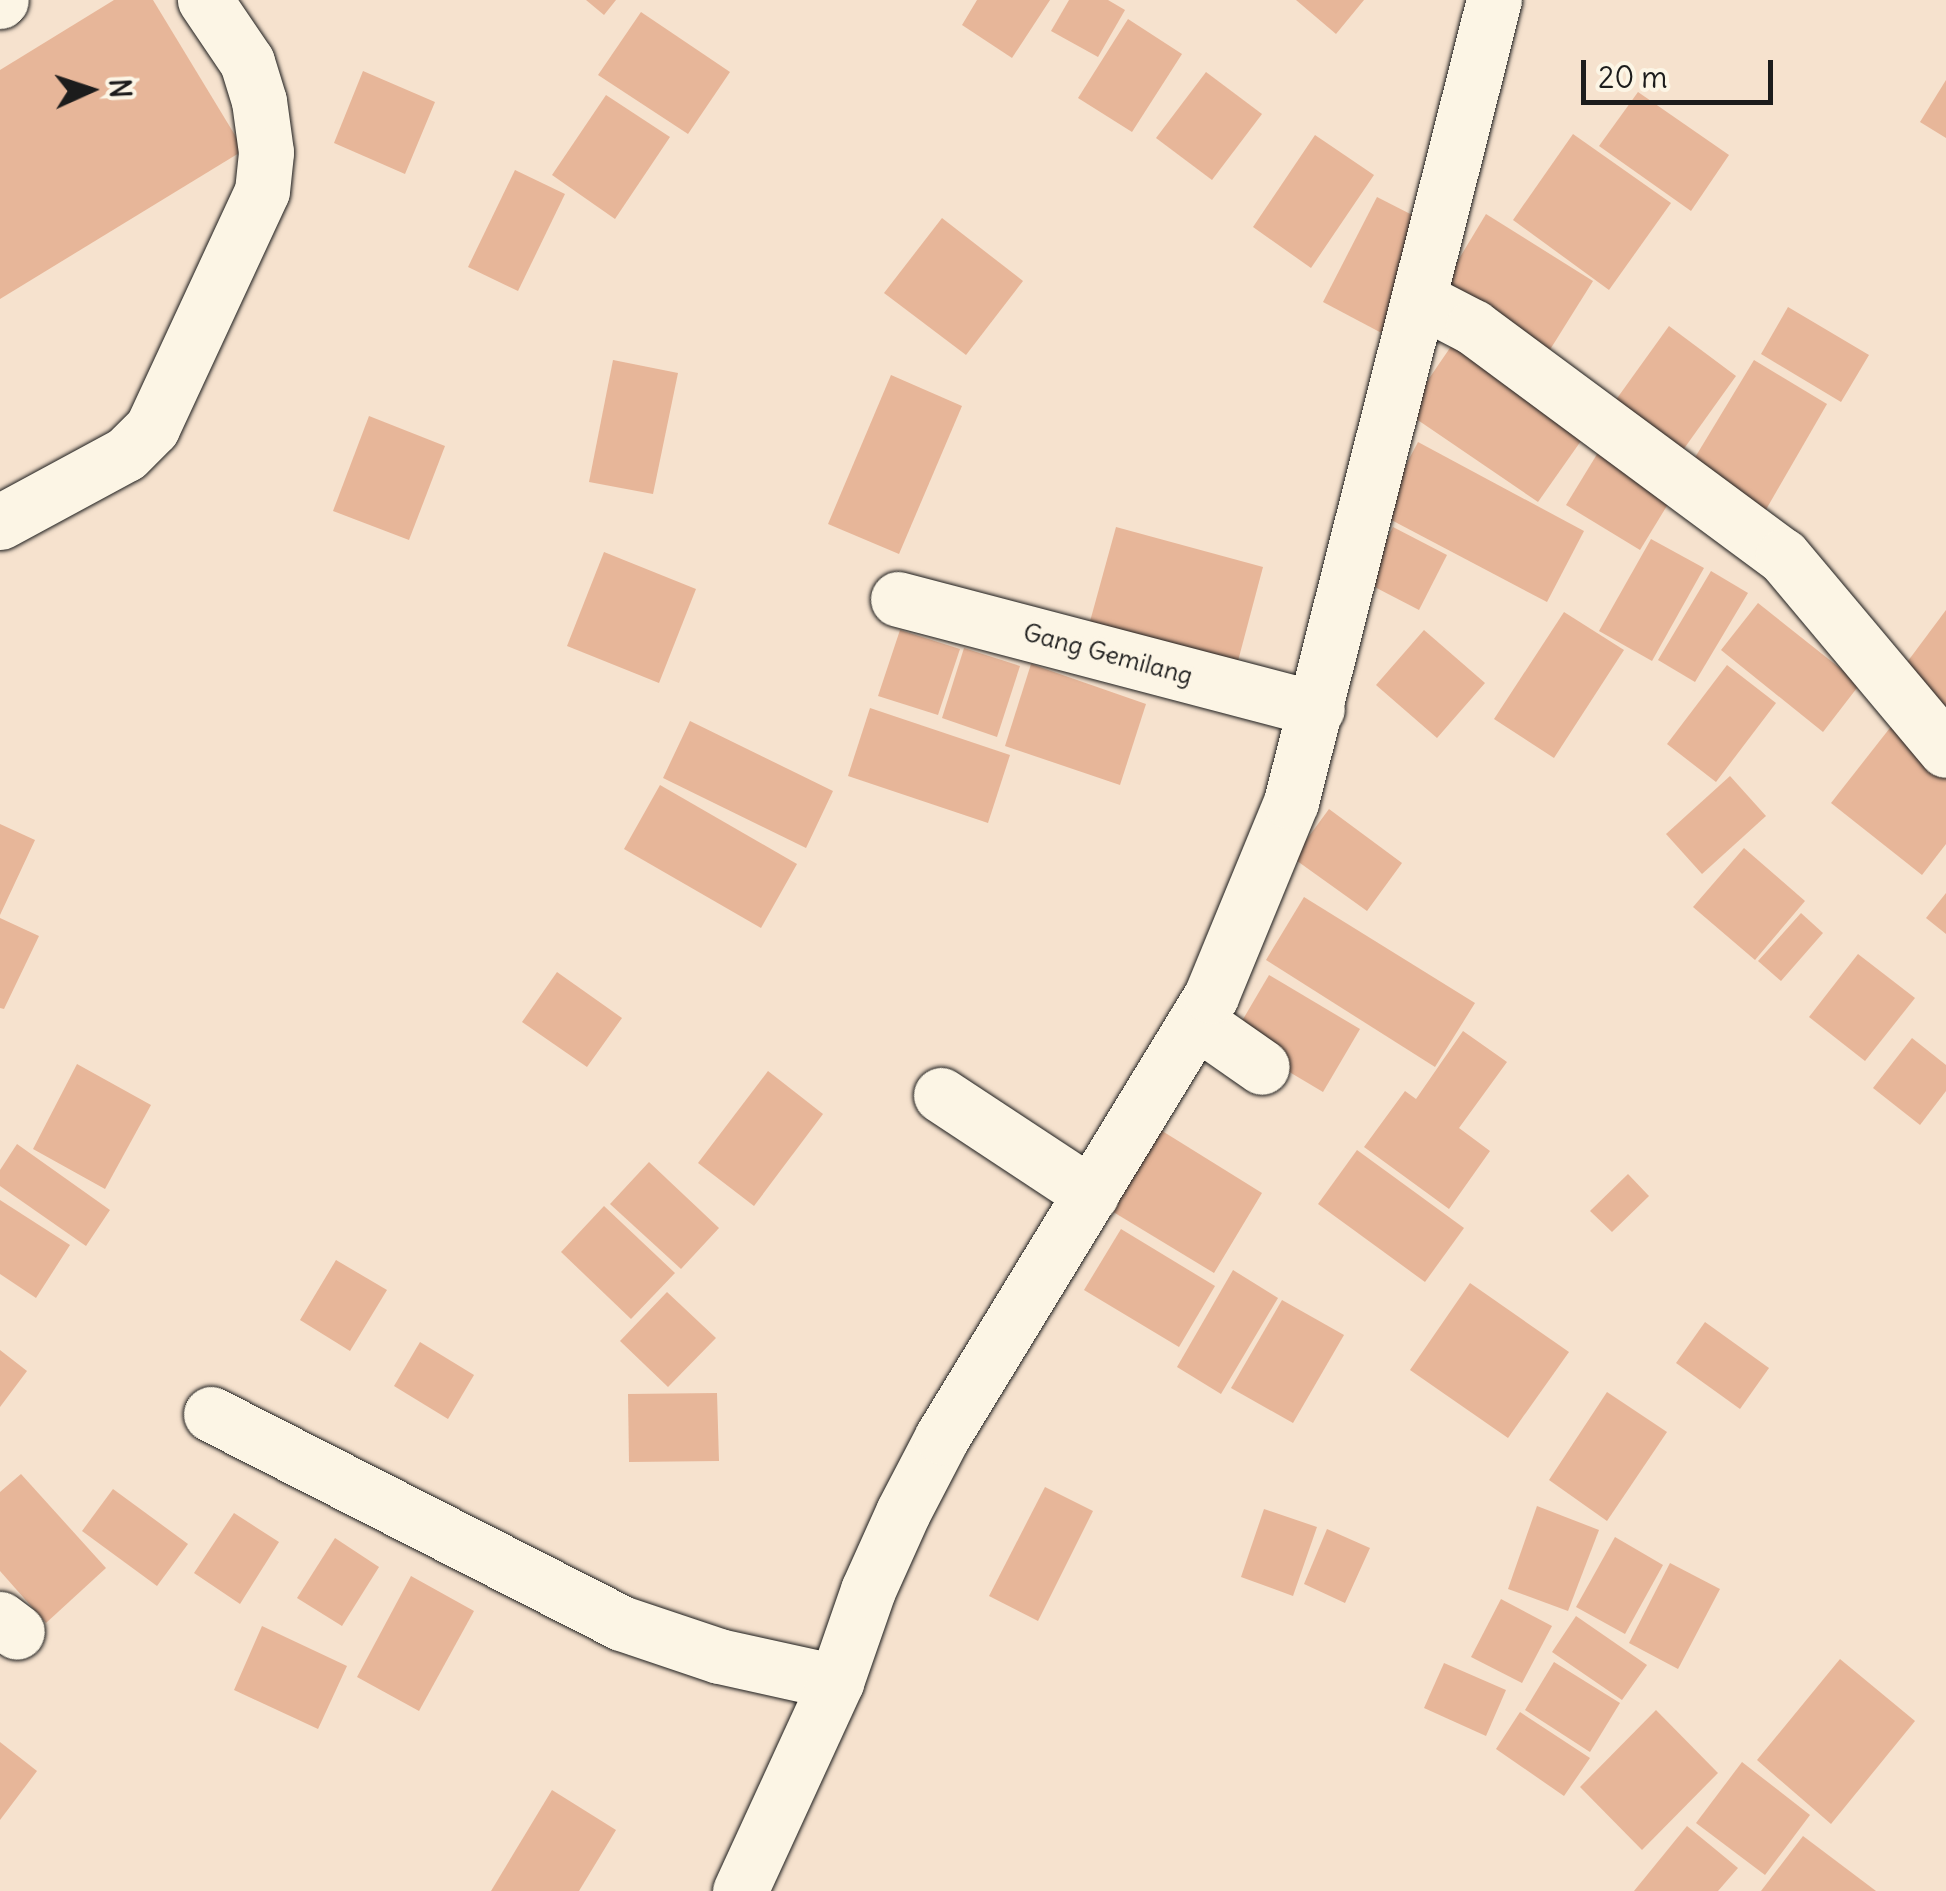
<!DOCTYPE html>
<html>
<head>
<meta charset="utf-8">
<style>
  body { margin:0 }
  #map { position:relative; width:1946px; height:1891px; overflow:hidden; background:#f6e2ce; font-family:Delius,sans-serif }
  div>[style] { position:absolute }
  .building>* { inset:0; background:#e7b699 }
  .roads { filter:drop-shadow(0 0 2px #1c1c1c) drop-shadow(0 0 2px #1c1c1c) }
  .minor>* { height:55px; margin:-27.5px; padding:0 27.5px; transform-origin:27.5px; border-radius:27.5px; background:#fcf5e5 }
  span { translate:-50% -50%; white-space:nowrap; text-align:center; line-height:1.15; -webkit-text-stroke:8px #fcf5e5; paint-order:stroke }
  .street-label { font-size:25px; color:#1c1c1c }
  .north { position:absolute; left:40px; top:40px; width:100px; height:100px; -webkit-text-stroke:8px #fcf5e5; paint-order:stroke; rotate:87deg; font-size:28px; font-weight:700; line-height:40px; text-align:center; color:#1c1c1c }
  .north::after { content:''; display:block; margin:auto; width:35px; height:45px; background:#1c1c1c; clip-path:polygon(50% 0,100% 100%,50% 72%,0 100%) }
  .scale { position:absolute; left:1581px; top:60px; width:192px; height:45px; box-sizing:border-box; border:5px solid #1c1c1c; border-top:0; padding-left:12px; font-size:30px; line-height:35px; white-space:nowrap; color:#1c1c1c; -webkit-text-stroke:8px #fcf5e5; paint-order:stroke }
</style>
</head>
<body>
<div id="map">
  <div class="building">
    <i style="clip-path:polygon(114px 0,153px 0,244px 150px,0 299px,0 70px)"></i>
    <i style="clip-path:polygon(586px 0,616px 0,604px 15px)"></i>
    <i style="clip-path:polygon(977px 0,1050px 0,1012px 58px,962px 25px)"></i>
    <i style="clip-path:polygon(1069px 0,1108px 0,1125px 10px,1098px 57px,1051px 31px)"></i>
    <i style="clip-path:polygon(1296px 0,1364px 0,1336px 34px)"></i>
    <i style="clip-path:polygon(641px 12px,730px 72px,688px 134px,598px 75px)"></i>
    <i style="clip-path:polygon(1128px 19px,1182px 54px,1132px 132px,1078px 98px)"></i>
    <i style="clip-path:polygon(363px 71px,435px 102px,405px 174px,334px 143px)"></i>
    <i style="clip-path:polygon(1206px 72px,1262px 114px,1212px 180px,1156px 138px)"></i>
    <i style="clip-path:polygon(1946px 80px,1946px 138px,1920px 122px)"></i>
    <i style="clip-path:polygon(1638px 92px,1729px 155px,1691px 211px,1599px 146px)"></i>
    <i style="clip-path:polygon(606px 95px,670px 137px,615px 219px,552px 175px)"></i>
    <i style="clip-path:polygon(1573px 134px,1671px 203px,1609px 290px,1513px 220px)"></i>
    <i style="clip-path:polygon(1315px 135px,1374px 175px,1311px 268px,1253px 227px)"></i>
    <i style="clip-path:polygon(515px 170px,565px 194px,518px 291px,468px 267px)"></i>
    <i style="clip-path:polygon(1377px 197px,1424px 221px,1391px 338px,1323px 302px)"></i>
    <i style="clip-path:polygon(1486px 214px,1593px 281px,1541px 364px,1436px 297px)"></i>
    <i style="clip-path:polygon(942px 218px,1023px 281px,966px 355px,884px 293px)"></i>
    <i style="clip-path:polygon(1788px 307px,1869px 355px,1841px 402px,1761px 354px)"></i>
    <i style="clip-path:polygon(1669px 326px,1736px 376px,1673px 464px,1605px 415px)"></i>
    <i style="clip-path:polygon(1463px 329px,1595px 421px,1538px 502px,1406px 412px)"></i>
    <i style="clip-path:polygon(613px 360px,678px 373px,653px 494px,589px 482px)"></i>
    <i style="clip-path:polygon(1754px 360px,1827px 404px,1760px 520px,1685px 474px)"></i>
    <i style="clip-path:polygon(891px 375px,962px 406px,899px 554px,828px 524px)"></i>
    <i style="clip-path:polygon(369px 416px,445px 446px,409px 540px,333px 511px)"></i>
    <i style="clip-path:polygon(1418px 442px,1584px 531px,1547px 602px,1380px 514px)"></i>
    <i style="clip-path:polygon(1602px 446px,1676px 491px,1640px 550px,1566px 505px)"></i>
    <i style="clip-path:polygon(1116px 527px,1263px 567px,1234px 676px,1086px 636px)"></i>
    <i style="clip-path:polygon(1393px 527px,1447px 555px,1419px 610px,1365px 582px)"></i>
    <i style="clip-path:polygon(1651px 539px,1704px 568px,1652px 661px,1599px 631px)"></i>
    <i style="clip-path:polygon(604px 552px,696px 589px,659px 683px,567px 646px)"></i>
    <i style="clip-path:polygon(1711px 571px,1748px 593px,1695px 682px,1658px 660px)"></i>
    <i style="clip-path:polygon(1758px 603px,1860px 684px,1823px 732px,1721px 650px)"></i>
    <i style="clip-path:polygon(1946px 610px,1946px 709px,1899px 673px)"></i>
    <i style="clip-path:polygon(1564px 612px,1624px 650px,1554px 758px,1494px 719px)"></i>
    <i style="clip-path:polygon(900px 630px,960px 649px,938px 715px,878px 696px)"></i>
    <i style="clip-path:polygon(1424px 630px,1485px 683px,1437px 738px,1376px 685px)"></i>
    <i style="clip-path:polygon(964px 648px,1020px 666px,997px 737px,942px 718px)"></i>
    <i style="clip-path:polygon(1031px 664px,1146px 704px,1120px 785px,1005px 746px)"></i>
    <i style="clip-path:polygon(1727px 665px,1776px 703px,1716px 782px,1667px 744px)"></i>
    <i style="clip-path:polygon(870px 708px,1010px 755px,988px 823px,848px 776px)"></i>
    <i style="clip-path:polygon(690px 721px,833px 791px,806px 848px,663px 778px)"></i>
    <i style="clip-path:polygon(1893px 724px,1946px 766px,1946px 844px,1922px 875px,1831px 803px)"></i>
    <i style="clip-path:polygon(1730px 776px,1766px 816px,1702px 874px,1666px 834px)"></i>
    <i style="clip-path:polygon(660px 785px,797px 864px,761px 928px,624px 849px)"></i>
    <i style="clip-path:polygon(1329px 809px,1402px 863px,1367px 911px,1293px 858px)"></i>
    <i style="clip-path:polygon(0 824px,35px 840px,0 915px)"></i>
    <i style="clip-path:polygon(1744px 848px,1805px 901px,1755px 960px,1693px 907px)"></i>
    <i style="clip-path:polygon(1946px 893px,1946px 934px,1926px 918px)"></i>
    <i style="clip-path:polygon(1304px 897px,1475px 1003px,1435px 1067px,1266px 960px)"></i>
    <i style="clip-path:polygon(1801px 913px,1823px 933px,1781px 981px,1758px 961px)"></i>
    <i style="clip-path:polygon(0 918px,39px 936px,4px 1009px,0 1008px)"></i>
    <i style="clip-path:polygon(1858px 954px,1915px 998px,1865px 1061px,1809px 1017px)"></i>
    <i style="clip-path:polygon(557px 972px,622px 1018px,587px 1067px,522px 1022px)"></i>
    <i style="clip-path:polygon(1269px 975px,1360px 1029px,1323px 1092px,1232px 1038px)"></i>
    <i style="clip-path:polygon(1463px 1031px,1507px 1062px,1459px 1128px,1490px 1151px,1449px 1209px,1364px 1147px,1405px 1091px,1416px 1099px)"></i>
    <i style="clip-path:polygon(1912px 1038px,1946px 1065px,1946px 1091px,1920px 1125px,1873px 1088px)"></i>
    <i style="clip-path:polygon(77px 1064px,151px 1105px,105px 1189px,33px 1149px)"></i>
    <i style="clip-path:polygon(768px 1071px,823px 1114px,754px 1206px,698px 1163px)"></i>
    <i style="clip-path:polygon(1159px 1129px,1262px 1193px,1214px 1273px,1110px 1210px)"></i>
    <i style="clip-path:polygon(17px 1144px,110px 1210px,86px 1246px,0 1186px,0 1170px)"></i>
    <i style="clip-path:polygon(1357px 1150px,1464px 1228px,1425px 1282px,1318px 1204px)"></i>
    <i style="clip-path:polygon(649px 1162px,719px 1228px,681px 1269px,610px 1204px)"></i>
    <i style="clip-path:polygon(1628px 1174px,1649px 1196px,1612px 1232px,1590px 1211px)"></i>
    <i style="clip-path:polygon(0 1200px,70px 1245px,36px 1298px,0 1274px)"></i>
    <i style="clip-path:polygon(604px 1206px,675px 1273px,631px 1319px,561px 1252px)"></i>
    <i style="clip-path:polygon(1121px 1229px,1215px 1286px,1179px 1347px,1084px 1290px)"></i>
    <i style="clip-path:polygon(336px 1260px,387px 1290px,350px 1351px,300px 1320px)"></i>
    <i style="clip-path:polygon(1233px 1270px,1278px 1298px,1221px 1394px,1177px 1367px)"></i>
    <i style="clip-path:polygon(1470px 1283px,1569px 1352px,1508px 1438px,1410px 1370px)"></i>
    <i style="clip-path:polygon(667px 1292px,716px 1338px,668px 1387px,620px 1341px)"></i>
    <i style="clip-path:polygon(1282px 1300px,1344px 1335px,1293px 1423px,1231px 1388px)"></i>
    <i style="clip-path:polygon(1705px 1322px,1769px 1368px,1740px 1409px,1676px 1363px)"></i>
    <i style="clip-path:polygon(420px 1342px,474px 1375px,448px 1419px,394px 1386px)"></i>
    <i style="clip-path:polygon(0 1350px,27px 1371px,0 1407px)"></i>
    <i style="clip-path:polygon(1607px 1392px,1667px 1432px,1607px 1521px,1549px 1480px)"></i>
    <i style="clip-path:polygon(717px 1393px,719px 1461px,629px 1462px,628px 1394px)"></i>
    <i style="clip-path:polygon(21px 1474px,106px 1568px,46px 1623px,0 1571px,0 1492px)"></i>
    <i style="clip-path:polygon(1045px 1487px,1093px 1511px,1038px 1621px,989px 1596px)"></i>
    <i style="clip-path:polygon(113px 1489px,188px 1544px,157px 1586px,82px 1531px)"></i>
    <i style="clip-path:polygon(1537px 1506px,1599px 1530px,1568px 1611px,1508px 1589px)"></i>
    <i style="clip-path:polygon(1264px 1509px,1317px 1527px,1293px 1596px,1241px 1577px)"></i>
    <i style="clip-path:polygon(234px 1513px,279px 1542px,240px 1604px,194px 1573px)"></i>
    <i style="clip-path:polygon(1327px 1529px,1370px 1548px,1345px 1603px,1304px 1584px)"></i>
    <i style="clip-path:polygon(1615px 1537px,1663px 1565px,1625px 1634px,1576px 1607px)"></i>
    <i style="clip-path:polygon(335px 1538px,379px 1567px,342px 1626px,297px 1598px)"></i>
    <i style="clip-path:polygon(1670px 1563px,1720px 1589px,1678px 1669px,1629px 1643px)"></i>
    <i style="clip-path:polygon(411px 1576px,474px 1611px,419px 1711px,357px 1677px)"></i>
    <i style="clip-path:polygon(1501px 1599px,1552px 1626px,1522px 1683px,1471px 1657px)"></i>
    <i style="clip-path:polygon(1576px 1616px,1647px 1665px,1622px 1700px,1552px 1652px)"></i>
    <i style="clip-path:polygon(262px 1626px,347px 1666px,318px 1729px,234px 1690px)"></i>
    <i style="clip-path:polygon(1840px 1659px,1915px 1721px,1831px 1824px,1757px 1760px)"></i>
    <i style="clip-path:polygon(1554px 1662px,1620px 1703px,1590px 1752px,1525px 1710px)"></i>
    <i style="clip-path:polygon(1444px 1663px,1506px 1690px,1486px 1736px,1424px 1708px)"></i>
    <i style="clip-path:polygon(1656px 1710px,1718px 1773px,1642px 1850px,1580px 1787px)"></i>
    <i style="clip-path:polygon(1520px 1712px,1590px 1758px,1564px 1796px,1496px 1749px)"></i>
    <i style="clip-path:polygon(0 1742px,37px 1771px,0 1820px)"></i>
    <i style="clip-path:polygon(1742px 1762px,1810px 1815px,1765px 1875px,1696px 1823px)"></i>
    <i style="clip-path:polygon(552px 1790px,616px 1830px,579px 1891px,491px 1891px)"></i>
    <i style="clip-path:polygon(1687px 1826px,1738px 1868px,1718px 1891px,1634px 1891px)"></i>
    <i style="clip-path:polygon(1803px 1836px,1876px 1891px,1761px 1891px)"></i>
  </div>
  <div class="roads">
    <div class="minor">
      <i style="left:0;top:1px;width:1px;rotate:-45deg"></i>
      <i style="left:1419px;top:299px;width:61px;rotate:27.4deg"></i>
      <i style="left:1473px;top:327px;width:385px;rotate:36.5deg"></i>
      <i style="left:1783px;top:556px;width:253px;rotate:50deg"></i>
      <i style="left:0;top:522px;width:143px;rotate:-28.4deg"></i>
      <i style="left:126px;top:454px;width:37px;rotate:-45deg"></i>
      <i style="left:152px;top:428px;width:261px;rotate:-65.1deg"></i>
      <i style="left:262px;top:191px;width:39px;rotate:-84deg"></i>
      <i style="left:266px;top:152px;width:51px;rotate:-97.8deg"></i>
      <i style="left:259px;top:101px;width:41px;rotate:-107.1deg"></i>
      <i style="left:247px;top:62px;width:75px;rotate:-124.1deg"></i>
      <i style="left:898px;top:599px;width:433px;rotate:14.7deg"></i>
      <i style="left:1196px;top:1021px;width:80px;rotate:34.9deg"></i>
      <i style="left:941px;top:1095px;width:180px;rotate:33.4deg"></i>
      <i style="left:211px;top:1414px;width:460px;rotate:27deg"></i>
      <i style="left:621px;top:1623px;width:103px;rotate:18.6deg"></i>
      <i style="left:719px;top:1656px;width:120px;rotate:12.5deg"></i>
      <i style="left:0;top:1619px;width:21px;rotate:37deg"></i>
      <i style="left:740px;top:1891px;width:230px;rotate:-65.3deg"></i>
      <i style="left:836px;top:1682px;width:97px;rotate:-70.8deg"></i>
      <i style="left:868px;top:1590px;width:85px;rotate:-65.8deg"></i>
      <i style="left:903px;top:1512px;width:85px;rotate:-62.5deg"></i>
      <i style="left:942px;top:1437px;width:517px;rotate:-58.62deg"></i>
      <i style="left:1211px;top:996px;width:210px;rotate:-67.6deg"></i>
      <i style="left:1291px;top:802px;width:827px;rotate:-75.8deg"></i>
    </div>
  </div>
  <div class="street-label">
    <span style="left:1108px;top:654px;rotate:15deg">Gang Gemilang</span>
  </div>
  <div class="north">N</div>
  <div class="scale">20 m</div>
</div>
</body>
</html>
